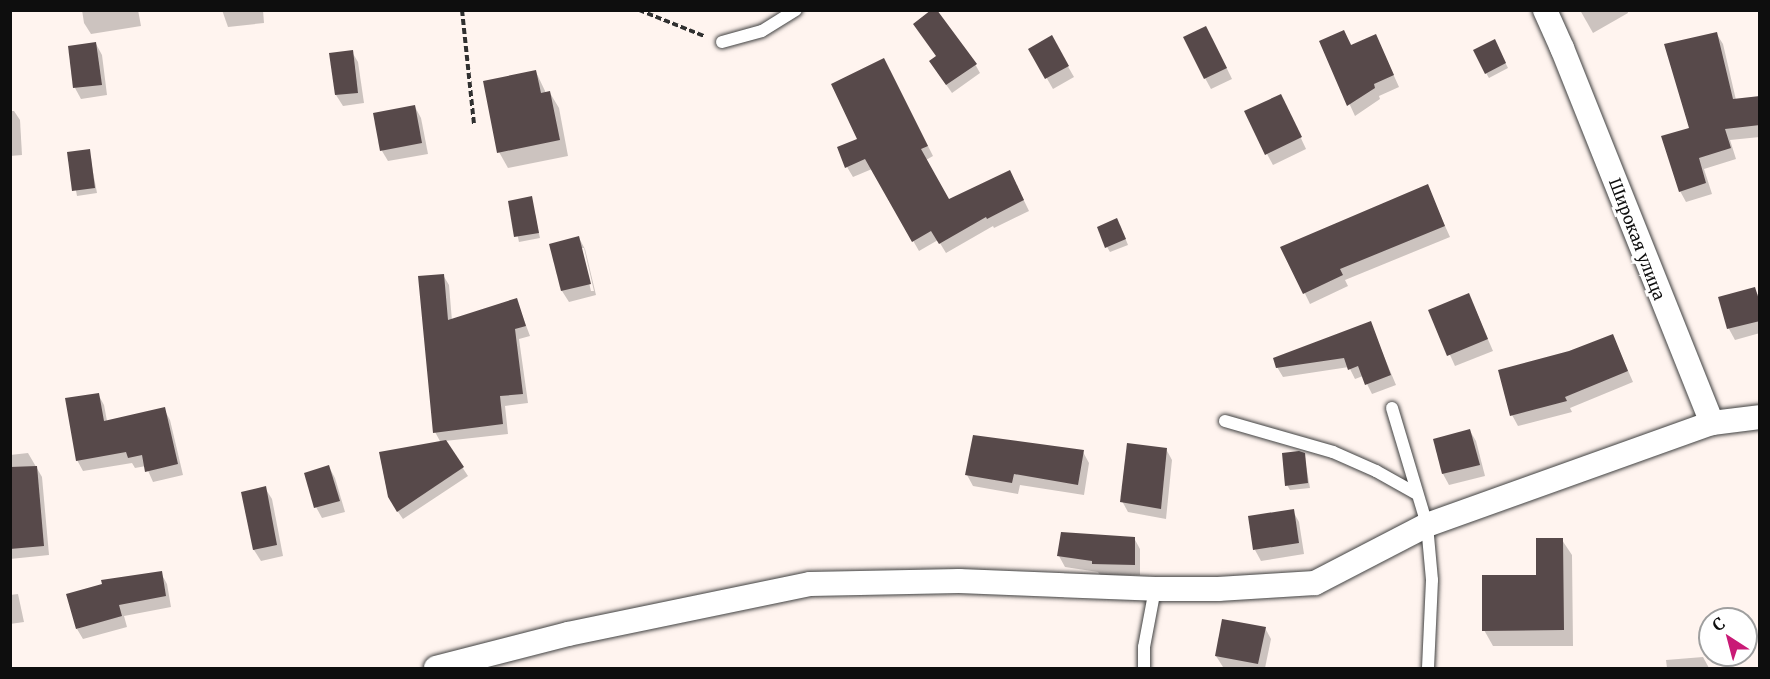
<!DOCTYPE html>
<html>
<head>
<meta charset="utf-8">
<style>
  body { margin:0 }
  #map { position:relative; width:1770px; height:679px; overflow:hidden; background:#fff4ef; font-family:Merriweather,serif }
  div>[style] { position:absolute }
  .shadow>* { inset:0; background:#0003 }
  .building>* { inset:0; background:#57494a }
  .path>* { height:4px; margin-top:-2px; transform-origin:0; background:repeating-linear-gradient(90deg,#303030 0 6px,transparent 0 9px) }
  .roads { filter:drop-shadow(0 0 2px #414141) drop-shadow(0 0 2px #414141) }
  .service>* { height:12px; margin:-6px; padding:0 6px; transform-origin:6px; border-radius:6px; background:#fff }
  .minor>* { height:24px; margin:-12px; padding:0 12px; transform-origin:12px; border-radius:12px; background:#fff }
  span { translate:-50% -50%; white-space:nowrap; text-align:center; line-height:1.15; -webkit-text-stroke:6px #fff; paint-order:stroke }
  .street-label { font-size:16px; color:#0e0e0e }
  .frame { position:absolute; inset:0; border:12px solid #0e0e0e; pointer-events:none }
  .north { position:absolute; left:1698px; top:607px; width:60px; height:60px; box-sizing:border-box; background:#fff; border:2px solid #9f9f9f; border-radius:50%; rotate:324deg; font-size:16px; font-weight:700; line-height:24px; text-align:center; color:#0e0e0e }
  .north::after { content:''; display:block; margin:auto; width:21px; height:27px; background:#c91a76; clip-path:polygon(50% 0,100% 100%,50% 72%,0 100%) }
</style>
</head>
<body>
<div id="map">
  <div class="shadow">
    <i style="clip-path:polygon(82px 10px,138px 10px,141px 26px,91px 34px,84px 23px)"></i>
    <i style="clip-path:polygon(222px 10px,263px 10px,264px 23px,228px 27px)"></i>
    <i style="clip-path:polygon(1580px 10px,1627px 10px,1628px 13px,1593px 33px)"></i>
    <i style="clip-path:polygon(1344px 32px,1352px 46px,1381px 47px,1399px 87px,1379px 96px,1380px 99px,1355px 116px,1321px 42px)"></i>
    <i style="clip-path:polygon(1716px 33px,1723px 44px,1736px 100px,1760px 97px,1760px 137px,1730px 140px,1736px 159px,1704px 169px,1712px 194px,1686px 202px,1680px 191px,1690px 129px)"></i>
    <i style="clip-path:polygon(1051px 37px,1074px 77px,1053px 89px,1030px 49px)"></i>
    <i style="clip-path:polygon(1212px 38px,1232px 79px,1211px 89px,1205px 78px)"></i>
    <i style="clip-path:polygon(96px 44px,102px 55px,107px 95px,81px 99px,75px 88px)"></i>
    <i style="clip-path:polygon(1497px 46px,1508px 68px,1489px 78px,1486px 73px)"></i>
    <i style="clip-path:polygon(352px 52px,358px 62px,364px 103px,343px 106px,336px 95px,331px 54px)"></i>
    <i style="clip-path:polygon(937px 57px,975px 64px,980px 73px,952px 93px,936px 70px)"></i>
    <i style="clip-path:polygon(890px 70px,933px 156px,926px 160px,949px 201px,1015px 182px,1029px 211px,994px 228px,993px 226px,946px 253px,938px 240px,919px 251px,872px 169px,853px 177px,847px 167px)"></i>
    <i style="clip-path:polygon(536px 72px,546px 93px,550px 93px,559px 108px,568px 156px,508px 168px,499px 152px)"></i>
    <i style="clip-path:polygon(1286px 106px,1306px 149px,1273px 165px,1267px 154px)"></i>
    <i style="clip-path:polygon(415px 107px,421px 118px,428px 154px,388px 161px,382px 151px)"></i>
    <i style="clip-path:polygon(10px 111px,14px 111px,20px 120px,22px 155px,10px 156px)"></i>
    <i style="clip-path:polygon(89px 151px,97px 193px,77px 196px,69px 154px)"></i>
    <i style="clip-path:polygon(1427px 186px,1450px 237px,1345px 280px,1348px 286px,1310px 304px,1283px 248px)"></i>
    <i style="clip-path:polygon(531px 198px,540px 238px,519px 242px,510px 202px)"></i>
    <i style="clip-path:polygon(1120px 225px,1128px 245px,1110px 252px,1107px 247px)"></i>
    <i style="clip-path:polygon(evenodd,579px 238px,585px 249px,596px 295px,569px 302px,562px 291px,551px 245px,579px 238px,581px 248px,584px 248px,594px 291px,591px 291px,581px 248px)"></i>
    <i style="clip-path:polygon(443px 275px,449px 285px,452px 321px,516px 299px,530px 336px,519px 339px,528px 403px,505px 406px,508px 434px,445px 441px,468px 476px,403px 519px,394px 506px,441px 443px,435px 432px)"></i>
    <i style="clip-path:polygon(1754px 289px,1760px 298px,1760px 333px,1735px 340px,1729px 329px,1720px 298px)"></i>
    <i style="clip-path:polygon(1469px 295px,1493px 351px,1455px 366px,1430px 311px)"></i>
    <i style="clip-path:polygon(1370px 323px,1396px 385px,1372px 394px,1363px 376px,1355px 379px,1349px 367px,1283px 377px,1277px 367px)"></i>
    <i style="clip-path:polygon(1613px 336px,1633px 382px,1570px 408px,1572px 412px,1518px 426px,1512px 415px,1570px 353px)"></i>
    <i style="clip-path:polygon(98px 394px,104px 405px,107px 421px,164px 409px,170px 420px,183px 475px,153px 482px,146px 466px,135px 468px,132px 463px,83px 471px,77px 460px)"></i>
    <i style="clip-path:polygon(1470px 431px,1476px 441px,1485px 476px,1449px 485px,1443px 474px,1434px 440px)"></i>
    <i style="clip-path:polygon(1166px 449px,1172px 460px,1166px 519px,1128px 512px,1122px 501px)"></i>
    <i style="clip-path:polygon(1083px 452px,1089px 463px,1084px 495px,1020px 485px,1018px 494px,973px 486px,967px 475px)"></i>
    <i style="clip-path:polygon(28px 453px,42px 477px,49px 555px,10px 559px,10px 455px)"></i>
    <i style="clip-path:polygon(1304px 454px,1310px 488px,1290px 490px,1287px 485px)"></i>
    <i style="clip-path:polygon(329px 467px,335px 478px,345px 512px,322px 518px,316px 507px)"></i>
    <i style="clip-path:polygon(265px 488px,272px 499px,283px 556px,261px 561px,254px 550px,243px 493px)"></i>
    <i style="clip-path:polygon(1293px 511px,1299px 522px,1304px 554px,1261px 561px,1255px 550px)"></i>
    <i style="clip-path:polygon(1134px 538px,1140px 549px,1140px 575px,1100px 575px,1098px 572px,1065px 567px,1059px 556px)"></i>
    <i style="clip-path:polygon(1562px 540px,1572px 555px,1573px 646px,1493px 646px,1484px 630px,1538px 577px)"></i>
    <i style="clip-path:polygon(161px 573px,167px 584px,171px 607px,124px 616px,127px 627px,83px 639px,77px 629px)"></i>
    <i style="clip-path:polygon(18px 594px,24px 622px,10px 624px,10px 595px)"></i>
    <i style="clip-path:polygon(1265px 628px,1271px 639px,1265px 668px,1223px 667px,1216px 656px)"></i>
    <i style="clip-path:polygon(1703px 657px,1709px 668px,1667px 668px,1666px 660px)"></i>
  </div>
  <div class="building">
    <i style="clip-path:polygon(931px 10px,937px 10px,977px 64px,946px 85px,929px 61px,936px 56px,913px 24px)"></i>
    <i style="clip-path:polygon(1206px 26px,1227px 68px,1204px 79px,1183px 37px)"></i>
    <i style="clip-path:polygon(1344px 30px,1351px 45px,1376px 34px,1394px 75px,1374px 84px,1375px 88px,1347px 106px,1319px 41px)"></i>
    <i style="clip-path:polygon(1717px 32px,1733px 99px,1760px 96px,1760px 125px,1725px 129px,1731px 148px,1699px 158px,1706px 183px,1679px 192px,1661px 136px,1689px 128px,1664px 44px)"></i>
    <i style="clip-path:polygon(1052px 35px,1069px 66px,1045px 79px,1028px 49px)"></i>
    <i style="clip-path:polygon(1495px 39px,1506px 63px,1485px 74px,1473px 50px)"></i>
    <i style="clip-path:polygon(96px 42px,102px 85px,73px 88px,68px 46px)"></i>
    <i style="clip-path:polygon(353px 50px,358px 93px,335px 95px,329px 53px)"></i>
    <i style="clip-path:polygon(884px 58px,928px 146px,921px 149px,949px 199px,1010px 170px,1024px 200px,987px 219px,986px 217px,939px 244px,931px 231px,912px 242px,865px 159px,845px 168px,837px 147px,857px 139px,831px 84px)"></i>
    <i style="clip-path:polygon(536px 70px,541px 93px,550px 91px,560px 140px,497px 153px,483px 81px)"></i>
    <i style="clip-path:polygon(1281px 94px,1302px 137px,1265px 155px,1244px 111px)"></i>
    <i style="clip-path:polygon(415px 105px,422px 143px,380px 151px,373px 113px)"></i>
    <i style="clip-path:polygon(90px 149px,95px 188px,72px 191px,67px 152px)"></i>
    <i style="clip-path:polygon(1428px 184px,1445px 226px,1340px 269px,1343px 275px,1303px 294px,1280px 247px)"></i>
    <i style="clip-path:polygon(532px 196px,539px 233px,514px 237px,508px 201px)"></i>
    <i style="clip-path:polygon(1117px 218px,1126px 239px,1105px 248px,1097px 227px)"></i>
    <i style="clip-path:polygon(579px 236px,591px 284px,561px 291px,549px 244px)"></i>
    <i style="clip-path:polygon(444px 274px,448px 320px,517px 298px,526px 326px,515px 329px,523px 394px,500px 396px,503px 424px,433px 433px,418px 276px)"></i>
    <i style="clip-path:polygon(1755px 287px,1760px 303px,1760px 321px,1727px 329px,1718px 297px)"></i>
    <i style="clip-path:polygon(1469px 293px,1488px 339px,1447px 356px,1428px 310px)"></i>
    <i style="clip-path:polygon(1371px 321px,1391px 375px,1365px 385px,1358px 366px,1348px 370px,1344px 358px,1276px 368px,1273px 358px)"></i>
    <i style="clip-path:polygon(1613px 334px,1628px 371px,1565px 397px,1567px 401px,1510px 416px,1498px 370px,1569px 351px)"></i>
    <i style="clip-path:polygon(99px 393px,104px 421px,165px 407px,178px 464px,145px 472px,142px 455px,128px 458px,126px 452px,76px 461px,65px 398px)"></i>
    <i style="clip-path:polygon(1470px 429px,1480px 465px,1442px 474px,1433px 439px)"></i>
    <i style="clip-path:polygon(973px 435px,1084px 450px,1078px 485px,1014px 474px,1012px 483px,965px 475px)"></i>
    <i style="clip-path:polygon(446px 440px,464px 467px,397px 512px,388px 497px,379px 452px)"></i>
    <i style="clip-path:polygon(1127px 443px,1167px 448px,1161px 509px,1120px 502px)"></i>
    <i style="clip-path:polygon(1299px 451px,1305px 453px,1308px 483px,1285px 486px,1282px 453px)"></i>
    <i style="clip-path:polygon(329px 465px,340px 501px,314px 508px,304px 473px)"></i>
    <i style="clip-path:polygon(37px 466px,44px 546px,10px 549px,10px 467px)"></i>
    <i style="clip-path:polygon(266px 486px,277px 545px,253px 550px,241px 492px)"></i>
    <i style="clip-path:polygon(1294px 509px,1299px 543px,1253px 550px,1248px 516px)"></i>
    <i style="clip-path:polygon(1061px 532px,1135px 537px,1135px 565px,1092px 564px,1092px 561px,1057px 556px)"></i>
    <i style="clip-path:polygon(1536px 538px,1563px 538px,1564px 630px,1482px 631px,1482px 575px,1536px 575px)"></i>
    <i style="clip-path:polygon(162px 571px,166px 596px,119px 605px,122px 616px,76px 629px,66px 594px,102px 584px,101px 580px)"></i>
    <i style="clip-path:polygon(1222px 619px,1266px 627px,1258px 664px,1215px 656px)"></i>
  </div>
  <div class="path">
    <i style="left:462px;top:10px;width:115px;rotate:84deg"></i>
    <i style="left:639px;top:10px;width:70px;rotate:21.8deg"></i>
  </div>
  <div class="roads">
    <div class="service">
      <i style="left:722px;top:42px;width:41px;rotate:-15.4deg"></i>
      <i style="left:762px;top:31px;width:40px;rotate:-32deg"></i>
      <i style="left:1392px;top:408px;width:122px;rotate:73.3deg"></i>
      <i style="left:1427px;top:525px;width:55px;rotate:84.8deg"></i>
      <i style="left:1432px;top:580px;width:88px;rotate:92.6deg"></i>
      <i style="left:1225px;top:421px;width:112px;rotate:16deg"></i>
      <i style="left:1333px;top:452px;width:47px;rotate:23.8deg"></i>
      <i style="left:1376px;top:471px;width:45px;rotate:29.4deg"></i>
      <i style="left:1144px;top:668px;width:21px;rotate:-90deg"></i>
      <i style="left:1144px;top:647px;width:59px;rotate:-79.3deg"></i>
    </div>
    <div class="minor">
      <i style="left:1545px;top:10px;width:42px;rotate:65.9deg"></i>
      <i style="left:1562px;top:48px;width:404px;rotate:68.2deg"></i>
      <i style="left:1712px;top:423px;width:48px;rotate:-7.1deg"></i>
      <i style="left:436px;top:668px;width:136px;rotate:-14.4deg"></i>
      <i style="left:568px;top:634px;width:247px;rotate:-11.7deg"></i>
      <i style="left:810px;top:584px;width:149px;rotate:-1.2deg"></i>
      <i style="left:959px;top:581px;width:196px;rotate:2.3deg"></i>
      <i style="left:1155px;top:589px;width:63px"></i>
      <i style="left:1218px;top:589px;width:97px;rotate:-3.5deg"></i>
      <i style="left:1315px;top:583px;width:126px;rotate:-27.4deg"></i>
      <i style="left:1427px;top:525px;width:303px;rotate:-19.7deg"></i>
    </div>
  </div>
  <div class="street-label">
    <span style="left:1637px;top:239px;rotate:69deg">Широкая улица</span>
  </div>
  <div class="frame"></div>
  <div class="north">С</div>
</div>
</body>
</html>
